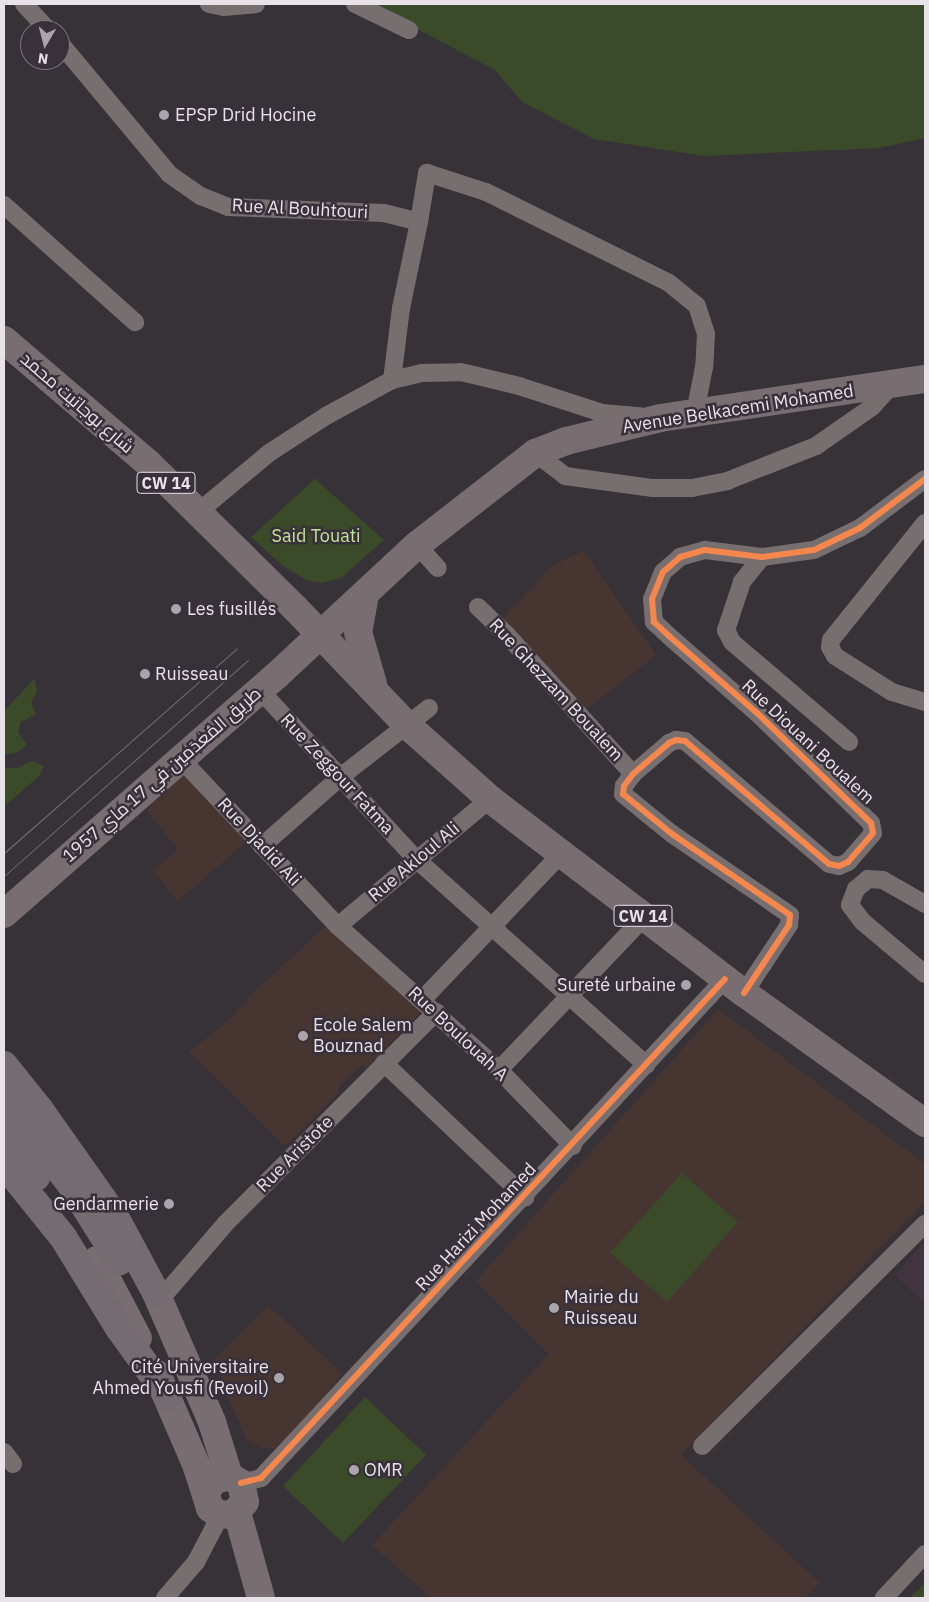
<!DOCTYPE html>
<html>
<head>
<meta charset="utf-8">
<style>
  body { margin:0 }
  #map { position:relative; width:929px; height:1602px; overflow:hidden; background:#373238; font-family:"IBM Plex Sans",Cairo,sans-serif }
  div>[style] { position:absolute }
  .commercial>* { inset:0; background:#433540 }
  .education>* { inset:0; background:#473532 }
  .green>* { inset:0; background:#3b4a28 }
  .minor>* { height:18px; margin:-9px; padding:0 9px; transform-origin:9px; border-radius:9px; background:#766e6f }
  .primary>* { height:28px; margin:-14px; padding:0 14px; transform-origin:14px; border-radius:14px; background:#786e72 }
  .trunk>* { height:28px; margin:-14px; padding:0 14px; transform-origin:14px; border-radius:14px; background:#746c70 }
  .tram>* { height:1px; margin:-0.5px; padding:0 0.5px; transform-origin:0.5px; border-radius:0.5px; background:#736e70 }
  .cycleway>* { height:6px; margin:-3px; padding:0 3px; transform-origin:3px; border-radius:3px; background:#f5874c }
  .dots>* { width:14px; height:14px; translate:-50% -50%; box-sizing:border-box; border:2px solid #38303a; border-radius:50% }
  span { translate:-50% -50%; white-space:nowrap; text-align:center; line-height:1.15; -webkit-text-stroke:5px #38303a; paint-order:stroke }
  .shield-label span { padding:1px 4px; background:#38303a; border:1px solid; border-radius:4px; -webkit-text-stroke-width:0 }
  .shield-label { font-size:16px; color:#e8e2e9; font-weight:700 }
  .poi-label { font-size:18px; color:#e8e2e9 }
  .left { translate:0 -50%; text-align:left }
  .right { translate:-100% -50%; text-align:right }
  .street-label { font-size:18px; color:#e8e2e9 }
  .park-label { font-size:18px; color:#c1e794 }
  .frame { position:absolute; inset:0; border:5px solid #e8e2e9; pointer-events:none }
  .north { position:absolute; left:20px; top:20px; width:50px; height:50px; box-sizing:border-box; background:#38303a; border:1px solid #7e7780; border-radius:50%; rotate:188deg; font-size:14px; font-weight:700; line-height:20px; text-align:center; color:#e8e2e9 }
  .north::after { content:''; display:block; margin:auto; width:18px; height:22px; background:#aaa4ab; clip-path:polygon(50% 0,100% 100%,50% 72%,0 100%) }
</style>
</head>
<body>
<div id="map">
  <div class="commercial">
    <i style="clip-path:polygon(925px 1242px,925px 1304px,895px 1275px)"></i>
  </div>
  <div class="education">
    <i style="clip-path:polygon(584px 551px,656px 655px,583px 712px,500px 621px,554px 564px)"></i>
    <i style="clip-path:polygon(185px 773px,247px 841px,178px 901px,153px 871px,178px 849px,146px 810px)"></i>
    <i style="clip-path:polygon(326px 926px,423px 1010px,367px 1067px,361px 1065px,339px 1086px,338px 1093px,285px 1146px,189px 1052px,229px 1020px,253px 993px)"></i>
    <i style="clip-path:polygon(718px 1009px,925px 1164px,925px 1202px,681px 1455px,820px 1583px,805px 1598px,431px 1598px,372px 1545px,549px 1354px,476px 1281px)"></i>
    <i style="clip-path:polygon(268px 1305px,342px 1373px,320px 1403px,276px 1448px,262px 1448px,247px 1440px,212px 1361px)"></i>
  </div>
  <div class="green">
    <i style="clip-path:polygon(370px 4px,925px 4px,925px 138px,879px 148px,704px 156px,594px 139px,522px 102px,495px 70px)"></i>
    <i style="clip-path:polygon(315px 479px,384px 540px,341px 578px,322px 583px,306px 580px,282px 565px,251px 537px)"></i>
    <i style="clip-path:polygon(34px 679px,37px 691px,31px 703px,36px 714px,21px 722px,18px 732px,27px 745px,16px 753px,4px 755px,4px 711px)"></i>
    <i style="clip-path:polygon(32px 761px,44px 766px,40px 775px,4px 807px,4px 768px,17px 768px)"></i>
    <i style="clip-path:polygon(682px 1173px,738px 1222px,667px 1302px,610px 1253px)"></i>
    <i style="clip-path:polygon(365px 1397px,426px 1455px,343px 1543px,283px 1486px)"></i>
    <i style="clip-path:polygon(925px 1583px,925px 1598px,910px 1598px)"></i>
  </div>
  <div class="minor">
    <i style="left:24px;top:4px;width:35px;rotate:47deg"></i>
    <i style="left:209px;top:4px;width:15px;rotate:11deg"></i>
    <i style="left:224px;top:7px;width:32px;rotate:-5deg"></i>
    <i style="left:355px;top:4px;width:60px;rotate:25.7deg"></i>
    <i style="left:60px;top:43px;width:170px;rotate:50.2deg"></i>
    <i style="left:169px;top:174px;width:39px;rotate:35deg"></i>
    <i style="left:201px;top:196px;width:29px;rotate:22deg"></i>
    <i style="left:228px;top:207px;width:156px;rotate:2.2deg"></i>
    <i style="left:384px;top:213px;width:36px;rotate:14deg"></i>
    <i style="left:419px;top:222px;width:88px;rotate:101.8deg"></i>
    <i style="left:401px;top:308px;width:73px;rotate:97.1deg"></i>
    <i style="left:4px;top:205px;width:176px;rotate:41.8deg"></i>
    <i style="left:419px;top:222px;width:50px;rotate:-80.7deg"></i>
    <i style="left:427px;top:173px;width:62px;rotate:17.9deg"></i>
    <i style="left:486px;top:192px;width:204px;rotate:26.4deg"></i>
    <i style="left:669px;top:283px;width:36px;rotate:39deg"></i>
    <i style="left:697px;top:306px;width:29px;rotate:72deg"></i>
    <i style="left:706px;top:334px;width:33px;rotate:93deg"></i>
    <i style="left:704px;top:367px;width:47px;rotate:101.1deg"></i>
    <i style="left:535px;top:453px;width:38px;rotate:37deg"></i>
    <i style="left:565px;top:476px;width:89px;rotate:7.8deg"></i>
    <i style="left:653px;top:488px;width:39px"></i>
    <i style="left:692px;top:488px;width:36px;rotate:-11deg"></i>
    <i style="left:727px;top:481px;width:96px;rotate:-21.5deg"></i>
    <i style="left:816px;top:446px;width:68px;rotate:-34.9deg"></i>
    <i style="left:872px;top:407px;width:31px;rotate:-48deg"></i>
    <i style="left:197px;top:513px;width:94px;rotate:-39.8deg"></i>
    <i style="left:269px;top:453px;width:68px;rotate:-33deg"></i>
    <i style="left:326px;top:416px;width:75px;rotate:-28.6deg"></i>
    <i style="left:392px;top:380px;width:31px;rotate:-13deg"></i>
    <i style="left:422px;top:373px;width:39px;rotate:-1deg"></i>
    <i style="left:461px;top:372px;width:60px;rotate:13.6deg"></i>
    <i style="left:519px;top:386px;width:87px;rotate:18deg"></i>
    <i style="left:602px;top:413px;width:38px;rotate:5deg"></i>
    <i style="left:925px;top:523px;width:150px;rotate:128.8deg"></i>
    <i style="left:831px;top:640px;width:7px;rotate:98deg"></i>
    <i style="left:830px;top:647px;width:10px;rotate:61deg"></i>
    <i style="left:835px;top:656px;width:67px;rotate:32.3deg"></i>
    <i style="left:892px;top:692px;width:34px;rotate:17deg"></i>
    <i style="left:417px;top:545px;width:31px;rotate:48deg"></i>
    <i style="left:762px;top:557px;width:32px;rotate:129deg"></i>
    <i style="left:742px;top:582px;width:51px;rotate:108.4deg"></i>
    <i style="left:726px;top:630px;width:13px;rotate:63deg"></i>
    <i style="left:732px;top:642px;width:154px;rotate:40.5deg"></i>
    <i style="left:478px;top:607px;width:40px;rotate:44deg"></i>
    <i style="left:507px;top:635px;width:188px;rotate:47.8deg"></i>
    <i style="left:259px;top:689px;width:231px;rotate:47.3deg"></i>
    <i style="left:416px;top:859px;width:309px;rotate:41.8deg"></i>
    <i style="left:180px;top:758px;width:231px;rotate:46.8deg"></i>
    <i style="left:338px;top:926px;width:216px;rotate:41.8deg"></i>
    <i style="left:499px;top:1070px;width:106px;rotate:45.8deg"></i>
    <i style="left:262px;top:846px;width:103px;rotate:-41.4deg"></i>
    <i style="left:339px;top:778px;width:114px;rotate:-37.9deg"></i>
    <i style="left:925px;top:904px;width:48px;rotate:-150.3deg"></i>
    <i style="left:883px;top:880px;width:15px;rotate:-176deg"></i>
    <i style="left:868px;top:879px;width:16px;rotate:140deg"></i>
    <i style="left:856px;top:889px;width:17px;rotate:111deg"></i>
    <i style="left:850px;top:905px;width:21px;rotate:53deg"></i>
    <i style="left:863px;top:922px;width:81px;rotate:40deg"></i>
    <i style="left:338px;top:926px;width:198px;rotate:-39.9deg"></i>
    <i style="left:744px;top:993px;width:82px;rotate:-56.5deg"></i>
    <i style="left:789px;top:925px;width:10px;rotate:-84deg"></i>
    <i style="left:790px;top:915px;width:143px;rotate:-145.5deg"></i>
    <i style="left:672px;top:834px;width:63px;rotate:-140.8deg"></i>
    <i style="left:623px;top:794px;width:8px;rotate:-83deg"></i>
    <i style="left:624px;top:786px;width:15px;rotate:-53deg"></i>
    <i style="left:633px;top:774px;width:48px;rotate:-40.7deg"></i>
    <i style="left:669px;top:743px;width:8px;rotate:-23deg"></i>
    <i style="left:676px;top:740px;width:9px;rotate:6deg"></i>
    <i style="left:685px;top:741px;width:189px;rotate:40.5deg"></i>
    <i style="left:829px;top:864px;width:10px;rotate:11deg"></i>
    <i style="left:839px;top:866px;width:10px;rotate:-24deg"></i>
    <i style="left:848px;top:862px;width:38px;rotate:-49deg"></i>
    <i style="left:873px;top:833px;width:10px;rotate:-101deg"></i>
    <i style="left:871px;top:823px;width:158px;rotate:-136deg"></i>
    <i style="left:757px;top:713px;width:117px;rotate:-138.8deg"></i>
    <i style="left:669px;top:636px;width:21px;rotate:-137deg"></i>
    <i style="left:654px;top:622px;width:23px;rotate:-95deg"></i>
    <i style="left:652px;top:599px;width:29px;rotate:-68deg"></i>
    <i style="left:663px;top:572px;width:23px;rotate:-41deg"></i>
    <i style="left:680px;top:557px;width:26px;rotate:-16deg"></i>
    <i style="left:705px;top:550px;width:57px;rotate:7deg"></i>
    <i style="left:762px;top:557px;width:52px;rotate:-7.7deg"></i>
    <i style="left:814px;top:550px;width:51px;rotate:-25.6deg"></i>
    <i style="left:860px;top:528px;width:81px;rotate:-37deg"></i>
    <i style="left:422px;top:1000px;width:200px;rotate:-46.4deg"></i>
    <i style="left:384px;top:1063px;width:195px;rotate:43.5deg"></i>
    <i style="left:499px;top:1070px;width:211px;rotate:-46.5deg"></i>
    <i style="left:159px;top:1301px;width:103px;rotate:-49.3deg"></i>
    <i style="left:226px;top:1223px;width:298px;rotate:-45.1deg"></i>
    <i style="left:702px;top:1446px;width:315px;rotate:-44.9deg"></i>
    <i style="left:4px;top:1452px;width:15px;rotate:53deg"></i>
    <i style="left:241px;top:1483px;width:21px;rotate:-14deg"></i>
    <i style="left:261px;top:1478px;width:681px;rotate:-47.08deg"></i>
    <i style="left:165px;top:1598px;width:48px;rotate:-49.3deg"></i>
    <i style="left:196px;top:1562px;width:50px;rotate:-62.4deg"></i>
    <i style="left:884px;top:1598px;width:60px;rotate:-47deg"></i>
  </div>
  <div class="primary">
    <i style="left:4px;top:340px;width:191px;rotate:40.5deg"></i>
    <i style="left:149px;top:464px;width:205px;rotate:44.6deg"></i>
    <i style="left:295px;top:608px;width:162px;rotate:46.3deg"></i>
    <i style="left:407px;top:725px;width:111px;rotate:41.7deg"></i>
    <i style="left:490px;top:799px;width:320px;rotate:37.4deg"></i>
    <i style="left:744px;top:993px;width:223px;rotate:35.7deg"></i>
    <i style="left:365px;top:594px;width:39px;rotate:100deg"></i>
    <i style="left:358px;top:632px;width:54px;rotate:73.9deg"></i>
    <i style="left:4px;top:914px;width:363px;rotate:-41.2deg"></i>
    <i style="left:277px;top:675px;width:191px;rotate:-42.9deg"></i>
    <i style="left:417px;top:545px;width:150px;rotate:-37.9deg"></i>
    <i style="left:535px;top:453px;width:33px;rotate:-21deg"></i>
    <i style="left:566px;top:441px;width:97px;rotate:-13.7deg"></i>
    <i style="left:660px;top:418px;width:268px;rotate:-8.4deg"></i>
    <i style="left:97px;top:1260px;width:88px;rotate:62.3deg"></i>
    <i style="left:156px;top:1293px;width:141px;rotate:66.5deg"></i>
    <i style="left:212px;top:1422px;width:57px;rotate:72.5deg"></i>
    <i style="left:157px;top:1374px;width:101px;rotate:66.7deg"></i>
    <i style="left:197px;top:1467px;width:43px;rotate:72.4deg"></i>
    <i style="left:210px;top:1508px;width:10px;rotate:37deg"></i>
    <i style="left:218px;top:1514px;width:14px;rotate:4deg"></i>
    <i style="left:232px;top:1515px;width:18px;rotate:-45deg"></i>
    <i style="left:245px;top:1502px;width:19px;rotate:-102deg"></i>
    <i style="left:241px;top:1483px;width:14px;rotate:-150deg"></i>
    <i style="left:229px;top:1476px;width:17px;rotate:163deg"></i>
    <i style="left:213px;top:1481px;width:12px;rotate:121deg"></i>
    <i style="left:237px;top:1512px;width:89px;rotate:74.4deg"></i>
  </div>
  <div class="trunk">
    <i style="left:4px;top:1065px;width:58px;rotate:51.3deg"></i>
    <i style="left:40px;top:1110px;width:128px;rotate:54.8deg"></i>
    <i style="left:114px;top:1215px;width:89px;rotate:61.7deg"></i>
    <i style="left:4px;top:1098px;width:111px;rotate:52.3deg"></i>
    <i style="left:72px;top:1186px;width:89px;rotate:57.9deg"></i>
    <i style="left:4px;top:1135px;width:53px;rotate:52.7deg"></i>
    <i style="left:4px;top:1164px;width:94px;rotate:51.1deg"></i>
    <i style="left:63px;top:1237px;width:107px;rotate:58.4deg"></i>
    <i style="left:119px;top:1328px;width:84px;rotate:54.2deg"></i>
  </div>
  <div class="tram">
    <i style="left:4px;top:853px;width:310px;rotate:-41.3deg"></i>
    <i style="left:4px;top:876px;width:326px;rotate:-41.5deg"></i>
  </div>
  <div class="cycleway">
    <i style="left:744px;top:993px;width:82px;rotate:-56.5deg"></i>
    <i style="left:789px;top:925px;width:10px;rotate:-84deg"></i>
    <i style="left:790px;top:915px;width:143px;rotate:-145.5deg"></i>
    <i style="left:672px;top:834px;width:63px;rotate:-140.8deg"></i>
    <i style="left:623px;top:794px;width:8px;rotate:-83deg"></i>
    <i style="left:624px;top:786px;width:15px;rotate:-53deg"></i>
    <i style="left:633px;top:774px;width:48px;rotate:-40.7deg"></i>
    <i style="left:669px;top:743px;width:8px;rotate:-23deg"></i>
    <i style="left:676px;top:740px;width:9px;rotate:6deg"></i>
    <i style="left:685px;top:741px;width:189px;rotate:40.5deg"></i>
    <i style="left:829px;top:864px;width:10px;rotate:11deg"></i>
    <i style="left:839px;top:866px;width:10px;rotate:-24deg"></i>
    <i style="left:848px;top:862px;width:38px;rotate:-49deg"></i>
    <i style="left:873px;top:833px;width:10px;rotate:-101deg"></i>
    <i style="left:871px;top:823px;width:158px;rotate:-136deg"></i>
    <i style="left:757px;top:713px;width:117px;rotate:-138.8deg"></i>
    <i style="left:669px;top:636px;width:21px;rotate:-137deg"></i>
    <i style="left:654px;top:622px;width:23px;rotate:-95deg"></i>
    <i style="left:652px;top:599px;width:29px;rotate:-68deg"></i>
    <i style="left:663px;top:572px;width:23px;rotate:-41deg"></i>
    <i style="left:680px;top:557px;width:26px;rotate:-16deg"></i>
    <i style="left:705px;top:550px;width:57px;rotate:7deg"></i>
    <i style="left:762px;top:557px;width:52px;rotate:-7.7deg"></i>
    <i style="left:814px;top:550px;width:51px;rotate:-25.6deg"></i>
    <i style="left:860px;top:528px;width:81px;rotate:-37deg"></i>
    <i style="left:241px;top:1483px;width:21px;rotate:-14deg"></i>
    <i style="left:261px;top:1478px;width:681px;rotate:-47.08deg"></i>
  </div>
  <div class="dots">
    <i style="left:164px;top:115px;background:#aaa4ab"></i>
    <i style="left:176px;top:609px;background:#aaa4ab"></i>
    <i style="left:145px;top:674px;background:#aaa4ab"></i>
    <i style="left:686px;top:985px;background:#aaa4ab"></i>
    <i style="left:303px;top:1036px;background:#aaa4ab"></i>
    <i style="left:169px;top:1204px;background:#aaa4ab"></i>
    <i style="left:554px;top:1308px;background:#aaa4ab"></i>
    <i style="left:279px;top:1378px;background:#aaa4ab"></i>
    <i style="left:354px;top:1470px;background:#aaa4ab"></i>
  </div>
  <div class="shield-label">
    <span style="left:166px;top:483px">CW 14</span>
    <span style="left:643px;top:916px">CW 14</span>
  </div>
  <div class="poi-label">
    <span class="left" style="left:175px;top:115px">EPSP Drid Hocine</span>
    <span class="left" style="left:187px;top:609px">Les fusillés</span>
    <span class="left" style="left:155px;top:674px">Ruisseau</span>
    <span class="right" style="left:676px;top:985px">Sureté urbaine</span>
    <span class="left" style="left:313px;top:1036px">Ecole Salem<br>Bouznad</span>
    <span class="right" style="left:159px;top:1204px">Gendarmerie</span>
    <span class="left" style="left:564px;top:1308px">Mairie du<br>Ruisseau</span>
    <span class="right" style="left:269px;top:1378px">Cité Universitaire<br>Ahmed Yousfi (Revoil)</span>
    <span class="left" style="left:364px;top:1470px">OMR</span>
  </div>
  <div class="street-label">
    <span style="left:300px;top:209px;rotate:3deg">Rue Al Bouhtouri</span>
    <span style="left:77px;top:403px;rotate:41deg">شارع بوجاتيت محمد</span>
    <span style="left:738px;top:409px;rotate:-9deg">Avenue Belkacemi Mohamed</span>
    <span style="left:556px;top:690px;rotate:47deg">Rue Ghezzam Boualem</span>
    <span style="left:808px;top:742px;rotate:43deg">Rue Diouani Boualem</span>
    <span style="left:337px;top:774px;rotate:47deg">Rue Zeggour Fatma</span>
    <span style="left:162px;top:775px;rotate:-41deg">طريق المُعدَمين في 17 ماي 1957</span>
    <span style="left:259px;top:842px;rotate:47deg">Rue Djadid Ali</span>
    <span style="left:414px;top:862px;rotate:-40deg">Rue Akloul Ali</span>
    <span style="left:458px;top:1034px;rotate:43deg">Rue Boulouah A</span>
    <span style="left:295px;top:1154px;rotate:-45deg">Rue Aristote</span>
    <span style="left:476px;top:1227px;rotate:-47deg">Rue Harizi Mohamed</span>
  </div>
  <div class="park-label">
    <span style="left:316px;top:536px">Said Touati</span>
  </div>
  <div class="frame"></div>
  <div class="north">N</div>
</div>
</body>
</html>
